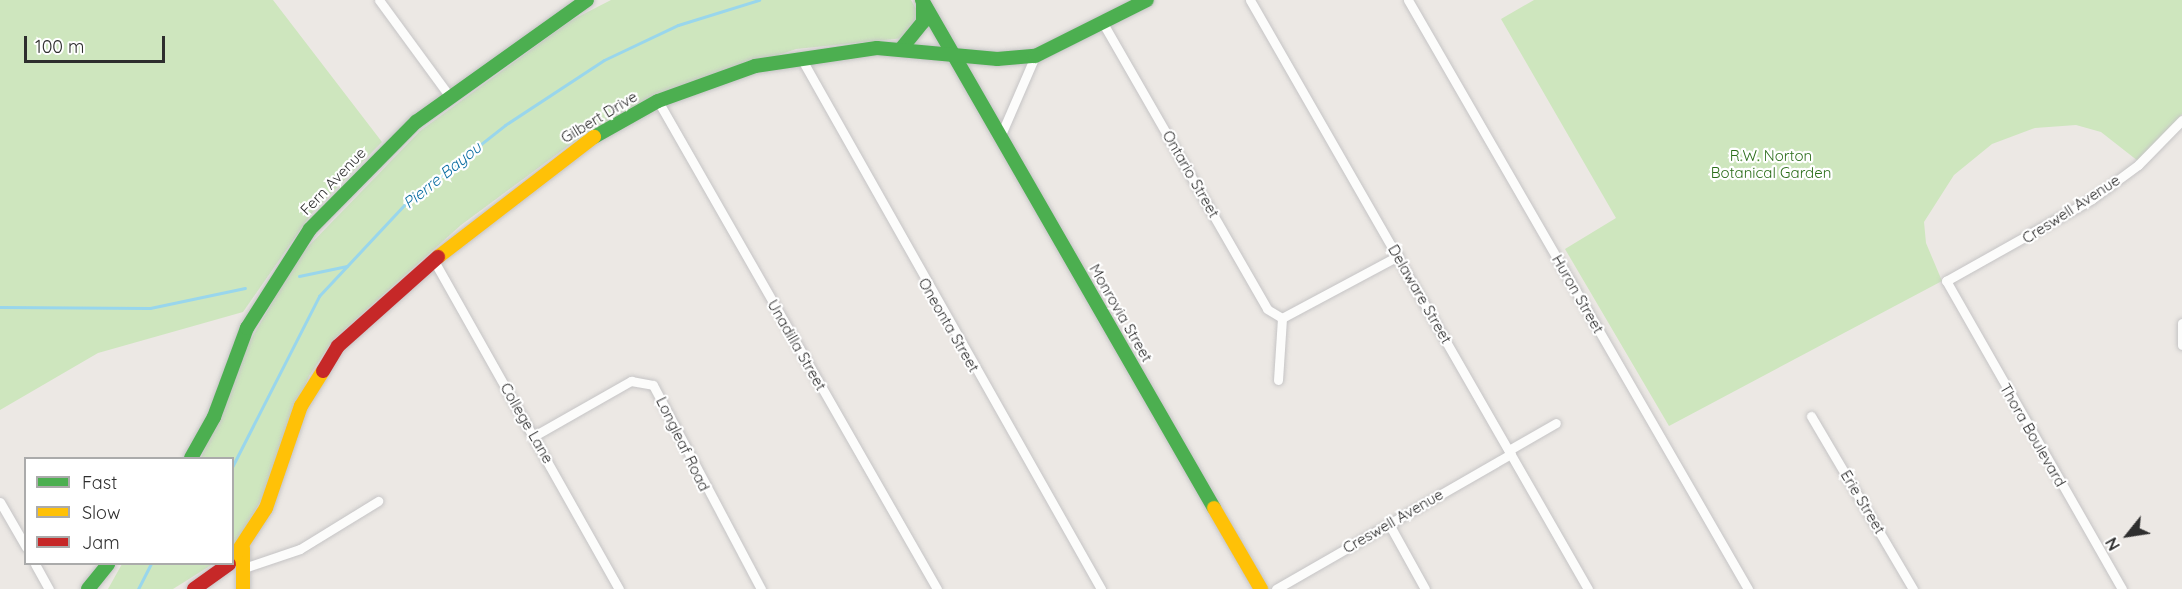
<!DOCTYPE html>
<html>
<head>
<meta charset="utf-8">
<style>
  body { margin:0 }
  #map { position:relative; width:2182px; height:589px; overflow:hidden; background:#ece8e4; font-family:Quicksand,sans-serif }
  div>[style] { position:absolute }
  .green>* { inset:0; background:#cee6be }
  .stream>* { height:3px; margin:-1.5px; padding:0 1.5px; transform-origin:1.5px; border-radius:1.5px; background:#99d6ec }
  .roads { filter:drop-shadow(0 0 2px #c5c4c5) drop-shadow(0 0 2px #c5c4c5) }
  .street>* { height:9px; margin:-4.5px; padding:0 4.5px; transform-origin:4.5px; border-radius:4.5px; background:#fcfcfb }
  .fast>* { height:14px; margin:-7px; padding:0 7px; transform-origin:7px; border-radius:7px; background:#4caf50 }
  .slow>* { height:14px; margin:-7px; padding:0 7px; transform-origin:7px; border-radius:7px; background:#ffc107 }
  .jam>* { height:14px; margin:-7px; padding:0 7px; transform-origin:7px; border-radius:7px; background:#c62828 }
  span { translate:-50% -50%; white-space:nowrap; text-align:center; line-height:1.15; -webkit-text-stroke:4.5px #fff; paint-order:stroke }
  .street-label { font-size:15px; color:#2e2e2e }
  .park-label { font-size:15px; color:#2c6e1b }
  .water-label { font-size:16px; color:#0d6fa3; font-style:italic }
  .legend { position:absolute; left:24px; top:457px; width:210px; height:108px; box-sizing:border-box; background:#fff; border:2px solid #ababab; margin:0; padding:8px 10px; list-style:none; font-size:18px; color:#2e2e2e }
  .legend li { display:flex; align-items:center; gap:12px; height:30px }
  .legend b { width:30px; border:2px solid #ababab }
  .north { position:absolute; left:2098px; top:505px; width:60px; height:60px; -webkit-text-stroke:4px #fff; paint-order:stroke; rotate:240deg; font-size:16px; font-weight:700; line-height:24px; text-align:center; color:#2e2e2e }
  .north::after { content:''; display:block; margin:auto; width:21px; height:27px; background:#2e2e2e; clip-path:polygon(50% 0,100% 100%,50% 72%,0 100%) }
  .scale { position:absolute; left:24px; top:36px; width:141px; height:27px; box-sizing:border-box; border:3px solid #2e2e2e; border-top:0; padding-left:8px; font-size:18px; line-height:21px; white-space:nowrap; color:#2e2e2e; -webkit-text-stroke:4px #fff; paint-order:stroke }
</style>
</head>
<body>
<div id="map">
  <div class="green">
    <i style="clip-path:polygon(0 0,273px 0,382px 142px,312px 213px,243px 312px,98px 353px,0 410px)"></i>
    <i style="clip-path:polygon(611px 0,911px 0,919px 14px,904px 38px,796px 49px,640px 103px,572px 143px,461px 225px,333px 340px,309px 376px,262px 499px,233px 548px,232px 458px,201px 458px,247px 346px,299px 256px,420px 131px,570px 21px)"></i>
    <i style="clip-path:polygon(1534px 0,2182px 0,2182px 114px,2138px 161px,2101px 132px,2076px 125px,2035px 128px,1992px 144px,1954px 175px,1924px 222px,1926px 243px,1942px 281px,1669px 426px,1565px 249px,1616px 218px,1501px 19px)"></i>
    <i style="clip-path:polygon(122px 564px,213px 564px,173px 589px,108px 589px)"></i>
  </div>
  <div class="stream">
    <i style="left:299px;top:276px;width:49px;rotate:-11.8deg"></i>
    <i style="left:0;top:307px;width:150px;rotate:0.4deg"></i>
    <i style="left:150px;top:308px;width:97px;rotate:-11.9deg"></i>
    <i style="left:232px;top:467px;width:192px;rotate:-63deg"></i>
    <i style="left:319px;top:296px;width:127px;rotate:-46.9deg"></i>
    <i style="left:406px;top:203px;width:126px;rotate:-38.2deg"></i>
    <i style="left:505px;top:125px;width:118px;rotate:-33.3deg"></i>
    <i style="left:604px;top:60px;width:82px;rotate:-25.3deg"></i>
    <i style="left:678px;top:25px;width:85px;rotate:-17.2deg"></i>
    <i style="left:138px;top:589px;width:28px;rotate:-63deg"></i>
  </div>
  <div class="roads">
    <div class="street">
      <i style="left:379px;top:0;width:120px;rotate:53.8deg"></i>
      <i style="left:1250px;top:0;width:679px;rotate:60.15deg"></i>
      <i style="left:1408px;top:0;width:680px;rotate:60deg"></i>
      <i style="left:1104px;top:25px;width:327px;rotate:60.1deg"></i>
      <i style="left:1267px;top:309px;width:17px;rotate:31deg"></i>
      <i style="left:801px;top:58px;width:610px;rotate:60.53deg"></i>
      <i style="left:658px;top:101px;width:562px;rotate:60.24deg"></i>
      <i style="left:1000px;top:137px;width:88px;rotate:-66.6deg"></i>
      <i style="left:433px;top:259px;width:379px;rotate:60.6deg"></i>
      <i style="left:2182px;top:323px;width:22px;rotate:90deg"></i>
      <i style="left:1278px;top:380px;width:62px;rotate:-86.3deg"></i>
      <i style="left:1282px;top:318px;width:132px;rotate:-28.1deg"></i>
      <i style="left:1811px;top:416px;width:201px;rotate:59.5deg"></i>
      <i style="left:534px;top:436px;width:112px;rotate:-29.6deg"></i>
      <i style="left:631px;top:381px;width:22px;rotate:10deg"></i>
      <i style="left:653px;top:385px;width:231px;rotate:62.1deg"></i>
      <i style="left:1509px;top:450px;width:54px;rotate:-29.9deg"></i>
      <i style="left:0;top:502px;width:52px;rotate:60deg"></i>
      <i style="left:1389px;top:524px;width:74px;rotate:61deg"></i>
      <i style="left:35px;top:564px;width:29px;rotate:61deg"></i>
      <i style="left:241px;top:569px;width:62px;rotate:-18.7deg"></i>
      <i style="left:300px;top:549px;width:92px;rotate:-31.6deg"></i>
      <i style="left:1276px;top:589px;width:271px;rotate:-29.9deg"></i>
      <i style="left:2122px;top:589px;width:355px;rotate:-119.7deg"></i>
      <i style="left:1946px;top:281px;width:167px;rotate:-29.3deg"></i>
      <i style="left:2092px;top:199px;width:57px;rotate:-36.5deg"></i>
      <i style="left:2138px;top:165px;width:63px;rotate:-45.6deg"></i>
    </div>
    <div class="fast">
      <i style="left:922px;top:0;width:586px;rotate:60.11deg"></i>
      <i style="left:901px;top:49px;width:35px;rotate:-51deg"></i>
      <i style="left:923px;top:22px;width:19px;rotate:-90deg"></i>
      <i style="left:594px;top:137px;width:73px;rotate:-29.4deg"></i>
      <i style="left:658px;top:101px;width:103px;rotate:-19.8deg"></i>
      <i style="left:755px;top:66px;width:123px;rotate:-8.4deg"></i>
      <i style="left:877px;top:48px;width:121px;rotate:5.2deg"></i>
      <i style="left:997px;top:59px;width:38px;rotate:-5deg"></i>
      <i style="left:1035px;top:56px;width:125px;rotate:-26.6deg"></i>
      <i style="left:191px;top:458px;width:47px;rotate:-60.7deg"></i>
      <i style="left:214px;top:417px;width:95px;rotate:-69.7deg"></i>
      <i style="left:247px;top:328px;width:117px;rotate:-57.5deg"></i>
      <i style="left:310px;top:229px;width:151px;rotate:-45.3deg"></i>
      <i style="left:416px;top:122px;width:210px;rotate:-35.5deg"></i>
      <i style="left:88px;top:589px;width:32px;rotate:-51deg"></i>
    </div>
    <div class="slow">
      <i style="left:438px;top:257px;width:197px;rotate:-37.6deg"></i>
      <i style="left:1214px;top:508px;width:94px;rotate:59.9deg"></i>
      <i style="left:243px;top:548px;width:41px;rotate:90deg"></i>
      <i style="left:232px;top:560px;width:62px;rotate:-56.8deg"></i>
      <i style="left:266px;top:508px;width:108px;rotate:-71.1deg"></i>
      <i style="left:301px;top:406px;width:41px;rotate:-57.8deg"></i>
    </div>
    <div class="jam">
      <i style="left:323px;top:371px;width:29px;rotate:-59deg"></i>
      <i style="left:338px;top:346px;width:134px;rotate:-41.7deg"></i>
      <i style="left:194px;top:589px;width:43px;rotate:-35.5deg"></i>
    </div>
  </div>
  <div class="street-label">
    <span style="left:599px;top:117px;rotate:-31deg">Gilbert Drive</span>
    <span style="left:1191px;top:174px;rotate:60deg">Ontario Street</span>
    <span style="left:333px;top:181px;rotate:-46deg">Fern Avenue</span>
    <span style="left:2071px;top:209px;rotate:-33deg">Creswell Avenue</span>
    <span style="left:1420px;top:294px;rotate:60deg">Delaware Street</span>
    <span style="left:1578px;top:294px;rotate:60deg">Huron Street</span>
    <span style="left:1121px;top:313px;rotate:60deg">Monrovia Street</span>
    <span style="left:949px;top:325px;rotate:60deg">Oneonta Street</span>
    <span style="left:797px;top:345px;rotate:60deg">Unadilla Street</span>
    <span style="left:527px;top:423px;rotate:60deg">College Lane</span>
    <span style="left:2033px;top:435px;rotate:60deg">Thora Boulevard</span>
    <span style="left:683px;top:444px;rotate:64deg">Longleaf Road</span>
    <span style="left:1863px;top:502px;rotate:59deg">Erie Street</span>
    <span style="left:1393px;top:521px;rotate:-30deg">Creswell Avenue</span>
  </div>
  <div class="park-label">
    <span style="left:1771px;top:164px">R.W. Norton<br>Botanical Garden</span>
  </div>
  <div class="water-label">
    <span style="left:442px;top:175px;rotate:-39deg">Pierre Bayou</span>
  </div>
  <ul class="legend">
  <li><b style="height:8px;background:#4caf50"></b>Fast</li>
  <li><b style="height:8px;background:#ffc107"></b>Slow</li>
  <li><b style="height:8px;background:#c62828"></b>Jam</li>
  </ul>
  <div class="north">N</div>
  <div class="scale">100 m</div>
</div>
</body>
</html>
